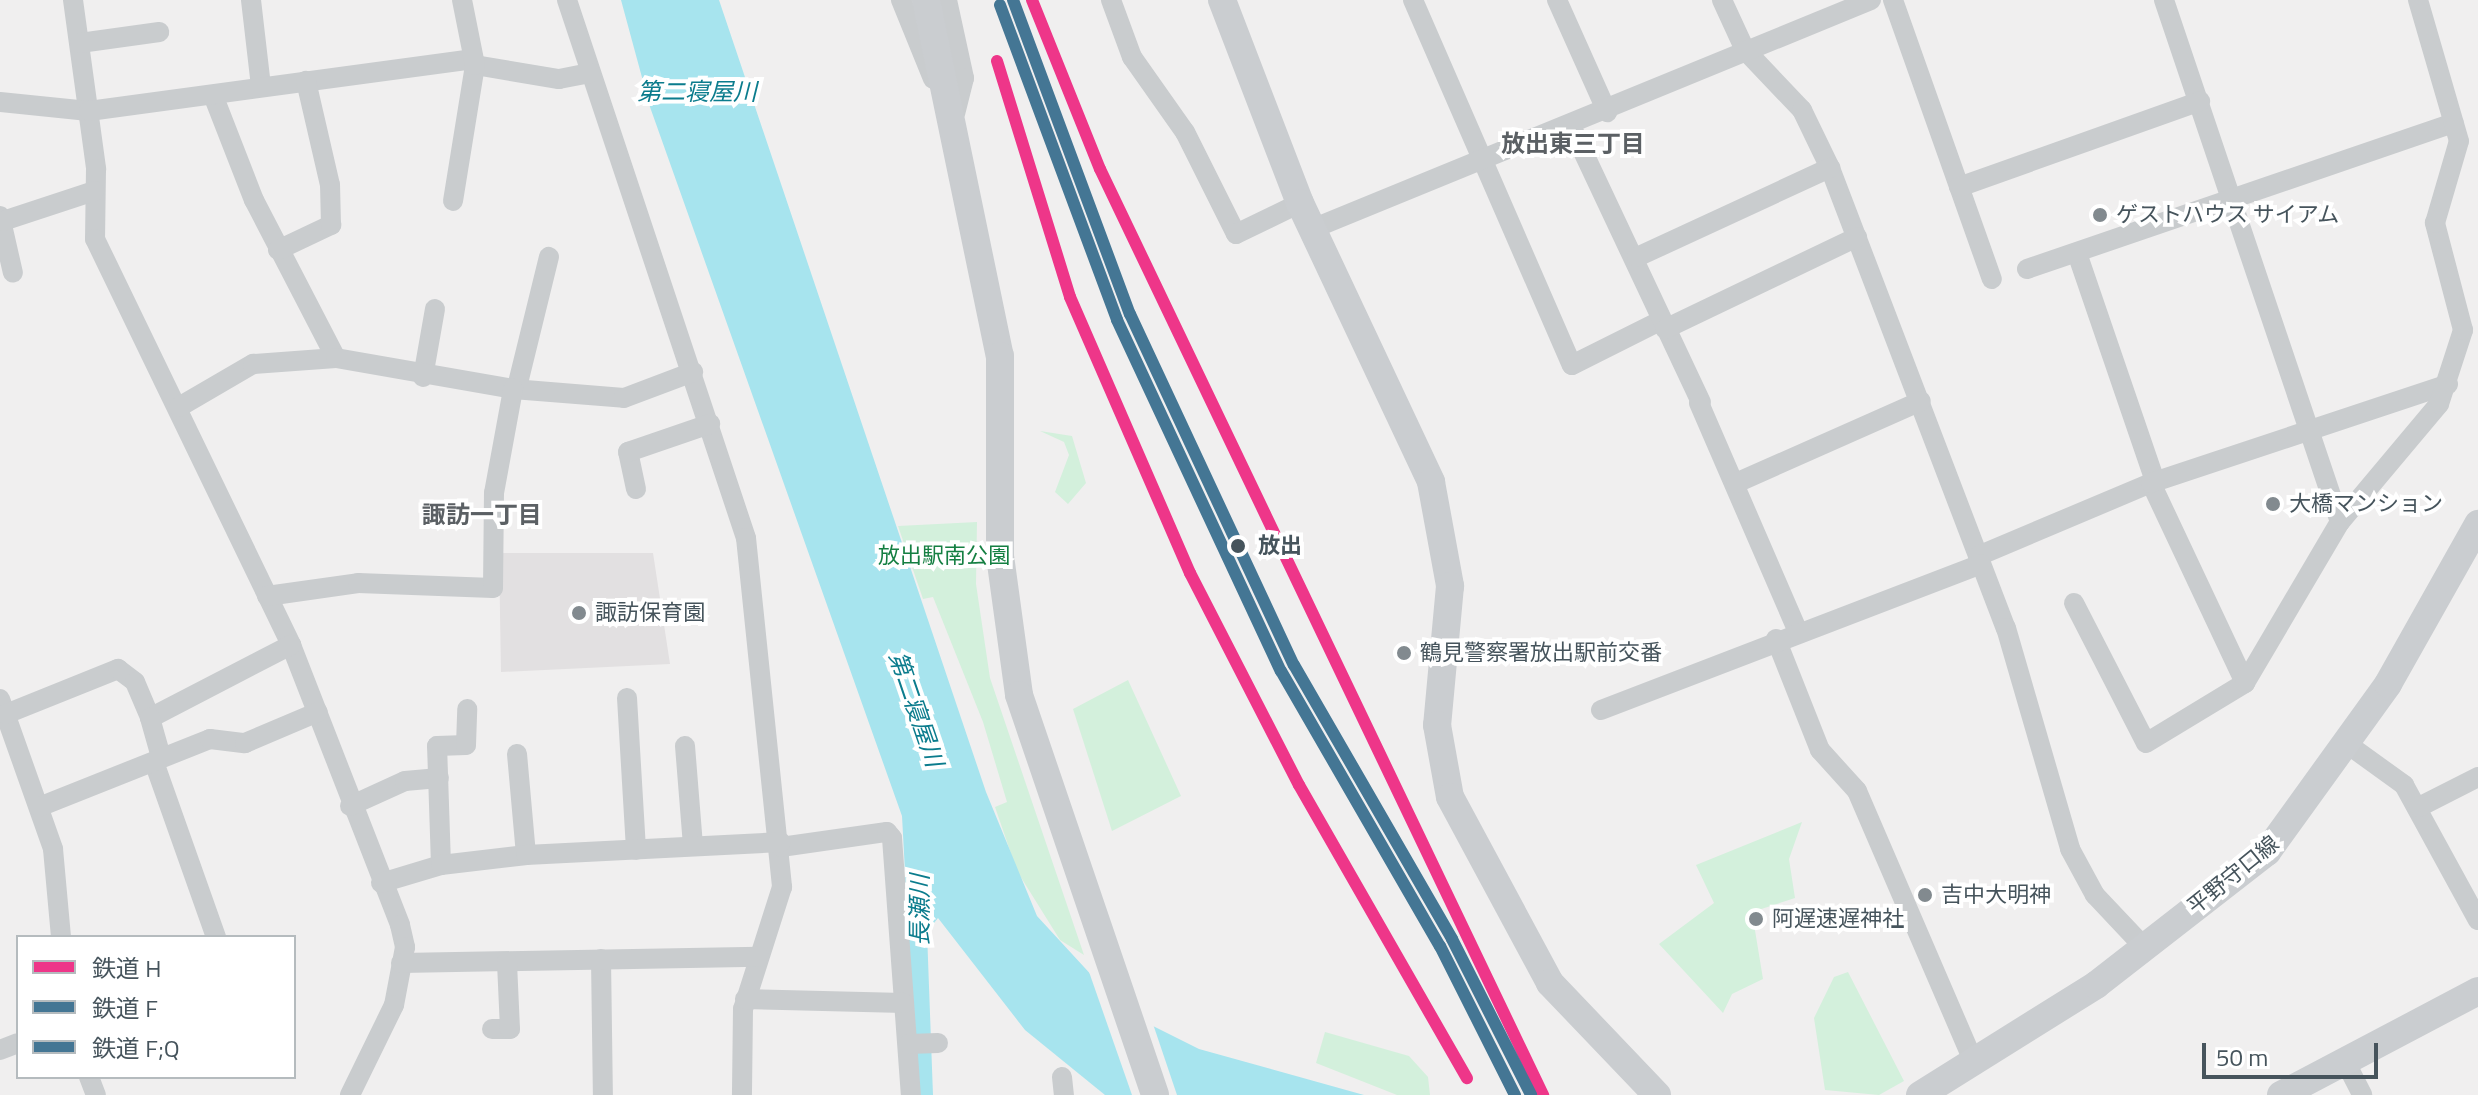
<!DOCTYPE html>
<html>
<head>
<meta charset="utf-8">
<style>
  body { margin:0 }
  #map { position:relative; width:2478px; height:1095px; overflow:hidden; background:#f0efef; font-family:"Titillium Web","Noto Sans JP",sans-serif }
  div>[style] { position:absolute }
  .education>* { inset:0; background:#e2e0e1 }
  .green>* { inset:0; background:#d3f0dc }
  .water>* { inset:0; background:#a7e4ee }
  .pier>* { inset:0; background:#f0efef }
  .street>* { height:20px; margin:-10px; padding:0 10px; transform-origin:10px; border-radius:10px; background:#c9ccce }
  .secondary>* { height:28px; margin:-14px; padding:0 14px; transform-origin:14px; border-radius:14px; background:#cacdd0 }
  .rail-1>* { height:12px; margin:-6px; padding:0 6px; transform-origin:6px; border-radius:6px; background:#ee3689 }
  .rail-2>* { height:12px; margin:-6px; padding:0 6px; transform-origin:6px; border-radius:6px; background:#447694 }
  .rail-3>* { height:12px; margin:-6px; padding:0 6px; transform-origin:6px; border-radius:6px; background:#447694 }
  .dots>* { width:22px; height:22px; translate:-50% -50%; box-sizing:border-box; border:4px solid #fff; border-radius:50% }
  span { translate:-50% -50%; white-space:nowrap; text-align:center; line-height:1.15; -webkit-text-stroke:8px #fff; paint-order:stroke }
  .poi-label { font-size:22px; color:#46545c }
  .left { translate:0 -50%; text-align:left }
  .stop-label { font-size:22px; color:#46545c; font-weight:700 }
  .park-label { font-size:22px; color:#157f42 }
  .street-label { font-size:22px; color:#46545c }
  .water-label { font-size:24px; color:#0b7c8d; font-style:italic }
  .neighbourhood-label { font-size:24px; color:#5b6064; font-weight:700 }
  .legend { position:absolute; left:16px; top:935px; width:280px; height:144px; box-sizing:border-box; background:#fff; border:2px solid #b5bbbe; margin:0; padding:10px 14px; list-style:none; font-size:24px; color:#46545c }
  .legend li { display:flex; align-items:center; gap:16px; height:40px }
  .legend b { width:40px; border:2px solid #b5bbbe }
  .scale { position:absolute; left:2202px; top:1043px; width:176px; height:36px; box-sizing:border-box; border:4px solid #46545c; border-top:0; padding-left:10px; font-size:24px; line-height:28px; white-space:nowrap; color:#46545c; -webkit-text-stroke:6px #fff; paint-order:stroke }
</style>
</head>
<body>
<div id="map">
  <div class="education">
    <i style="clip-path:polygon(499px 553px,653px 553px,670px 664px,501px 672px)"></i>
  </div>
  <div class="green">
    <i style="clip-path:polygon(1040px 431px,1072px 436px,1086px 483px,1068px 504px,1055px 492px,1069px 455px,1064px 442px)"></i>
    <i style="clip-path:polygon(977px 522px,976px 584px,990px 678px,1084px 955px,1060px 940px,1017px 871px,995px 807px,1007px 802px,983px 722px,933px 597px,923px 599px,898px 526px)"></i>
    <i style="clip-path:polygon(1128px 680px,1181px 796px,1112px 831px,1073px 709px)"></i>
    <i style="clip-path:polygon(1802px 822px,1789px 859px,1795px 898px,1752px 912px,1763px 979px,1732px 994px,1723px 1013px,1659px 944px,1714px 903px,1696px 865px)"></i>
    <i style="clip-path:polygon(1848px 972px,1904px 1081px,1879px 1095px,1825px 1090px,1814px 1018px,1834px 977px)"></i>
    <i style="clip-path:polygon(1325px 1032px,1409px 1056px,1428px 1077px,1430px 1095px,1397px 1095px,1316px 1063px)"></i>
  </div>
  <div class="water">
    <i style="clip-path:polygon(621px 0,719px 0,986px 792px,1037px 916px,1119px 1005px,1149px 1024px,1199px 1049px,1364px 1095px,1105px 1095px,1025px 1030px,938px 918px,927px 932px,933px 1095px,917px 1095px,902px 816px,650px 107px)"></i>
  </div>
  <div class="pier">
    <i style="clip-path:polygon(1088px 969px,1152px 1021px,1177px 1095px,1132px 1095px)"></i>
  </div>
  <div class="street">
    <i style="left:73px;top:0;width:171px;rotate:82.2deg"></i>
    <i style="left:96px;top:169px;width:70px;rotate:90.8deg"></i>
    <i style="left:95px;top:239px;width:451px;rotate:64.2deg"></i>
    <i style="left:291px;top:645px;width:300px;rotate:68.7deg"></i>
    <i style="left:400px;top:925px;width:23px;rotate:77deg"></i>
    <i style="left:405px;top:947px;width:59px;rotate:100.7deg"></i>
    <i style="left:394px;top:1005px;width:100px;rotate:116.1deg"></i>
    <i style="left:251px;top:0;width:87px;rotate:83.4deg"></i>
    <i style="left:567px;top:0;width:567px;rotate:71.6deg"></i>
    <i style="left:746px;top:538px;width:351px;rotate:84.1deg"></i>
    <i style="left:782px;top:887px;width:128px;rotate:107.7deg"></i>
    <i style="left:743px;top:1009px;width:86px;rotate:90.7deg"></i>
    <i style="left:901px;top:0;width:85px;rotate:67.9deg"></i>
    <i style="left:947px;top:0;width:80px;rotate:77.7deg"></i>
    <i style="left:964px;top:78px;width:36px;rotate:104deg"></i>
    <i style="left:1111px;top:0;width:61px;rotate:69.8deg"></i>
    <i style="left:1132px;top:57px;width:92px;rotate:54.8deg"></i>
    <i style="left:1185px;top:132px;width:114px;rotate:63.4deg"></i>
    <i style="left:1236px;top:234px;width:71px;rotate:-25.8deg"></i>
    <i style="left:1413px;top:0;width:398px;rotate:66.5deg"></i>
    <i style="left:1572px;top:365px;width:98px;rotate:-26.6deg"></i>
    <i style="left:1557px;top:0;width:123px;rotate:65.9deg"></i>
    <i style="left:1722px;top:0;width:55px;rotate:65.3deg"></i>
    <i style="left:1745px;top:50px;width:83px;rotate:46.5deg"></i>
    <i style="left:1802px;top:110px;width:64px;rotate:64.2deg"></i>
    <i style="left:1830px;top:168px;width:493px;rotate:69.1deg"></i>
    <i style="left:2006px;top:628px;width:230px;rotate:73.8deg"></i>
    <i style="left:2070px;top:849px;width:52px;rotate:61.5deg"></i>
    <i style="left:2095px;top:895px;width:71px;rotate:46.7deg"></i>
    <i style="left:1893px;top:0;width:296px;rotate:70.5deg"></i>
    <i style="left:2164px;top:0;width:551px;rotate:71.37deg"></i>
    <i style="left:80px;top:43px;width:80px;rotate:-7.9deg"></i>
    <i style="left:475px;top:65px;width:85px;rotate:9.5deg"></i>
    <i style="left:559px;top:79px;width:32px;rotate:-11deg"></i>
    <i style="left:213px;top:95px;width:113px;rotate:68.7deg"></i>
    <i style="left:254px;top:200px;width:178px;rotate:62.6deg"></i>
    <i style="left:0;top:102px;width:89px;rotate:5.8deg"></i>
    <i style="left:89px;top:111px;width:388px;rotate:-7.7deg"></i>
    <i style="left:1571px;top:126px;width:305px;rotate:64.8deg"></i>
    <i style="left:1959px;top:187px;width:256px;rotate:-19.6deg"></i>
    <i style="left:453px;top:201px;width:138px;rotate:-80.8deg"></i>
    <i style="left:475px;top:65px;width:66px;rotate:-101.3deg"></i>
    <i style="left:0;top:216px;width:58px;rotate:77.2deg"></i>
    <i style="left:3px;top:221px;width:96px;rotate:-18.2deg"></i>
    <i style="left:1312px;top:229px;width:604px;rotate:-22.28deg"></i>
    <i style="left:278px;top:250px;width:59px;rotate:-25.3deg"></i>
    <i style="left:331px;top:225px;width:40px;rotate:-91.4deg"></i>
    <i style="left:330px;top:185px;width:107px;rotate:-103deg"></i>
    <i style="left:2078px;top:256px;width:238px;rotate:71.1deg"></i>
    <i style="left:1637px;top:257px;width:213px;rotate:-24.8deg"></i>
    <i style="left:2027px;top:269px;width:451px;rotate:-18.9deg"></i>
    <i style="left:1665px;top:329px;width:213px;rotate:-25.6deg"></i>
    <i style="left:423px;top:377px;width:69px;rotate:-80deg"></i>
    <i style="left:517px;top:387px;width:134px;rotate:-76.2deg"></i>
    <i style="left:1699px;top:403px;width:247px;rotate:66.6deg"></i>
    <i style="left:179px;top:407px;width:86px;rotate:-30.2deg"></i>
    <i style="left:253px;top:364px;width:83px;rotate:-4.1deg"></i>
    <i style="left:336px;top:358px;width:180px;rotate:9.9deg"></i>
    <i style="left:513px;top:389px;width:111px;rotate:4.6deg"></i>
    <i style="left:624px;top:398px;width:74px;rotate:-20.6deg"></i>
    <i style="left:1736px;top:483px;width:202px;rotate:-23.9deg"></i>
    <i style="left:2151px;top:483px;width:221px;rotate:64.8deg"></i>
    <i style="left:636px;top:489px;width:38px;rotate:-102deg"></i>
    <i style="left:628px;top:452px;width:87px;rotate:-18.9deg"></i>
    <i style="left:1978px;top:556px;width:188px;rotate:-22.9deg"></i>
    <i style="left:2151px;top:483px;width:313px;rotate:-18.4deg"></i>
    <i style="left:267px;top:596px;width:92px;rotate:-8.1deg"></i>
    <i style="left:358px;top:583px;width:135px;rotate:2.1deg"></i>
    <i style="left:493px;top:588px;width:95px;rotate:-89.4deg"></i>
    <i style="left:494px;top:493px;width:106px;rotate:-79.6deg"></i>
    <i style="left:2074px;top:603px;width:157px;rotate:62.8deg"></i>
    <i style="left:2146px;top:743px;width:116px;rotate:-31.2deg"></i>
    <i style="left:2245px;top:683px;width:187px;rotate:-59.5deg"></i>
    <i style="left:2340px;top:522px;width:154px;rotate:-50deg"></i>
    <i style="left:2439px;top:404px;width:78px;rotate:-72deg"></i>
    <i style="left:2463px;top:330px;width:111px;rotate:-104.7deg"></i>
    <i style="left:2435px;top:223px;width:85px;rotate:-73.7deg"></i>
    <i style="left:2459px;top:141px;width:147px;rotate:-106.2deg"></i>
    <i style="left:1776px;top:639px;width:119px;rotate:68.4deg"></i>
    <i style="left:1820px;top:750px;width:55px;rotate:47.9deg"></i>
    <i style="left:1857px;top:791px;width:298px;rotate:66.7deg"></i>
    <i style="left:627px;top:698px;width:152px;rotate:86.6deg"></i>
    <i style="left:0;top:699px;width:159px;rotate:70.5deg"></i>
    <i style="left:53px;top:849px;width:88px;rotate:84.8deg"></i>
    <i style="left:1601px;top:710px;width:407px;rotate:-21deg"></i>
    <i style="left:6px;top:714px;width:121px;rotate:-21.9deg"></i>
    <i style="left:118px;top:669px;width:21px;rotate:37deg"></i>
    <i style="left:135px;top:682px;width:39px;rotate:67deg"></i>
    <i style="left:150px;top:718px;width:159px;rotate:-27.4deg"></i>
    <i style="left:150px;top:718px;width:41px;rotate:74.2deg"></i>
    <i style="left:2346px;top:743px;width:72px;rotate:35.9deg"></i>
    <i style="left:2404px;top:785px;width:154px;rotate:61.3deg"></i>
    <i style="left:685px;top:746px;width:99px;rotate:85.4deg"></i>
    <i style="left:517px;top:754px;width:101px;rotate:84.9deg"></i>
    <i style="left:154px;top:762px;width:186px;rotate:70.5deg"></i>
    <i style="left:350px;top:806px;width:60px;rotate:-24.4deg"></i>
    <i style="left:405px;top:781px;width:34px;rotate:-5deg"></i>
    <i style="left:39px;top:807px;width:184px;rotate:-21.7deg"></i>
    <i style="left:210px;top:739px;width:35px;rotate:7deg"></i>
    <i style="left:245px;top:743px;width:79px;rotate:-23deg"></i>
    <i style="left:2419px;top:807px;width:66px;rotate:-27deg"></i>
    <i style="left:781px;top:847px;width:107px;rotate:-8.1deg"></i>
    <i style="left:887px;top:832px;width:8px;rotate:50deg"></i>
    <i style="left:892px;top:838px;width:258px;rotate:85.8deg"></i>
    <i style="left:441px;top:865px;width:119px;rotate:-91.9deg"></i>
    <i style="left:437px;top:746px;width:29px;rotate:-2deg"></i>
    <i style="left:466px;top:745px;width:36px;rotate:-88deg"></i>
    <i style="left:381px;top:883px;width:63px;rotate:-16.7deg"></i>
    <i style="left:441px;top:865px;width:86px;rotate:-6.7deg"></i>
    <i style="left:526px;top:855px;width:255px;rotate:-2.9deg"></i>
    <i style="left:601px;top:959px;width:136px;rotate:89.2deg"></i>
    <i style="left:401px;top:963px;width:358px;rotate:-1deg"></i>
    <i style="left:745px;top:999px;width:159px;rotate:1.4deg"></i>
    <i style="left:492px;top:1029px;width:18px"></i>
    <i style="left:510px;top:1029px;width:67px;rotate:-92.6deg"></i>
    <i style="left:909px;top:1044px;width:29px;rotate:-2deg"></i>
    <i style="left:0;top:1050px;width:19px;rotate:-21deg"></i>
    <i style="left:2345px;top:1061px;width:38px;rotate:63deg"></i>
    <i style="left:89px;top:1077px;width:19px;rotate:69deg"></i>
    <i style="left:1062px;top:1077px;width:18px;rotate:84deg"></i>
  </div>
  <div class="secondary">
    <i style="left:926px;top:0;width:364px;rotate:78.3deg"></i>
    <i style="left:1000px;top:356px;width:200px;rotate:90deg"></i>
    <i style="left:1000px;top:556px;width:140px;rotate:82.2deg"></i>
    <i style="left:1019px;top:695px;width:422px;rotate:71.2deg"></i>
    <i style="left:1222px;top:0;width:217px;rotate:69deg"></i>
    <i style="left:1300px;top:203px;width:308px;rotate:64.8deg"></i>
    <i style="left:1431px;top:482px;width:106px;rotate:79.6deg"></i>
    <i style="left:1450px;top:586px;width:140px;rotate:95.3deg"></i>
    <i style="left:1437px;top:725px;width:73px;rotate:79.8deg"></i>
    <i style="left:1450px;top:797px;width:211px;rotate:61.7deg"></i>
    <i style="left:1550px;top:983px;width:155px;rotate:46.3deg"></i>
    <i style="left:1920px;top:1095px;width:208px;rotate:-32deg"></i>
    <i style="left:2096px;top:985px;width:217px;rotate:-37.9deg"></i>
    <i style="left:2267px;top:852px;width:207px;rotate:-54.2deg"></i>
    <i style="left:2388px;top:684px;width:184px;rotate:-60.6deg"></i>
    <i style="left:2281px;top:1095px;width:223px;rotate:-27.8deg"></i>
  </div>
  <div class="rail-1">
    <i style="left:1032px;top:0;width:182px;rotate:68.1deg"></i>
    <i style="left:1100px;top:169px;width:1027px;rotate:64.43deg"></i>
    <i style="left:997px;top:61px;width:247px;rotate:72.8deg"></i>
    <i style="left:1070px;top:297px;width:301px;rotate:66.5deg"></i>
    <i style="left:1190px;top:573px;width:238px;rotate:62.8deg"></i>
    <i style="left:1299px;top:785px;width:338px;rotate:60.2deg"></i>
  </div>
  <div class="rail-2">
    <i style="left:1013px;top:0;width:335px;rotate:69.6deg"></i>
    <i style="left:1130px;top:314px;width:387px;rotate:65deg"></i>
    <i style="left:1294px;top:665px;width:316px;rotate:60deg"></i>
    <i style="left:1452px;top:939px;width:175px;rotate:63.1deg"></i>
  </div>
  <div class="rail-3">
    <i style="left:1000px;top:5px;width:336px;rotate:69.6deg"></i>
    <i style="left:1117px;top:320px;width:387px;rotate:65deg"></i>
    <i style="left:1281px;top:671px;width:318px;rotate:60deg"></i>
    <i style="left:1440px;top:946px;width:167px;rotate:63.3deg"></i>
  </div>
  <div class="dots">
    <i style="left:2100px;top:215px;background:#828a8f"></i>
    <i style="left:2273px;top:504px;background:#828a8f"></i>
    <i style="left:1238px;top:546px;background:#46545c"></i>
    <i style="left:579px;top:613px;background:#828a8f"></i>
    <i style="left:1404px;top:653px;background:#828a8f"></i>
    <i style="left:1925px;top:895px;background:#828a8f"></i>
    <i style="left:1756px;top:919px;background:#828a8f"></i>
  </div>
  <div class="poi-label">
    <span class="left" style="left:2116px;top:215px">ゲストハウス サイアム</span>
    <span class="left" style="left:2289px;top:504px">大橋マンション</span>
    <span class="left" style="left:595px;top:613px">諏訪保育園</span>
    <span class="left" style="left:1420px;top:653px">鶴見警察署放出駅前交番</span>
    <span class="left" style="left:1941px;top:895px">吉中大明神</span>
    <span class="left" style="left:1772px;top:919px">阿遅速遅神社</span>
  </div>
  <div class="stop-label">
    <span class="left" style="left:1258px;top:546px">放出</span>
  </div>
  <div class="park-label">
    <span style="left:944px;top:556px">放出駅南公園</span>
  </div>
  <div class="street-label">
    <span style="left:2233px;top:875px;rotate:-39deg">平野守口線</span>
  </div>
  <div class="water-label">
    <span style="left:697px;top:92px">第二寝屋川</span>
    <span style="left:916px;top:709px;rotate:71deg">第二寝屋川</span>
    <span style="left:920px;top:910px;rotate:-90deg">長瀬川</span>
  </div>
  <div class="neighbourhood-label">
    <span style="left:1573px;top:144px">放出東三丁目</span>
    <span style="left:482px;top:515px">諏訪一丁目</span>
  </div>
  <ul class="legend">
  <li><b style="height:10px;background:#ee3689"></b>鉄道 H</li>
  <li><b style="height:10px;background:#447694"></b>鉄道 F</li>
  <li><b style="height:10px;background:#447694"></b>鉄道 F;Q</li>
  </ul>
  <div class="scale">50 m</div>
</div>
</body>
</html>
